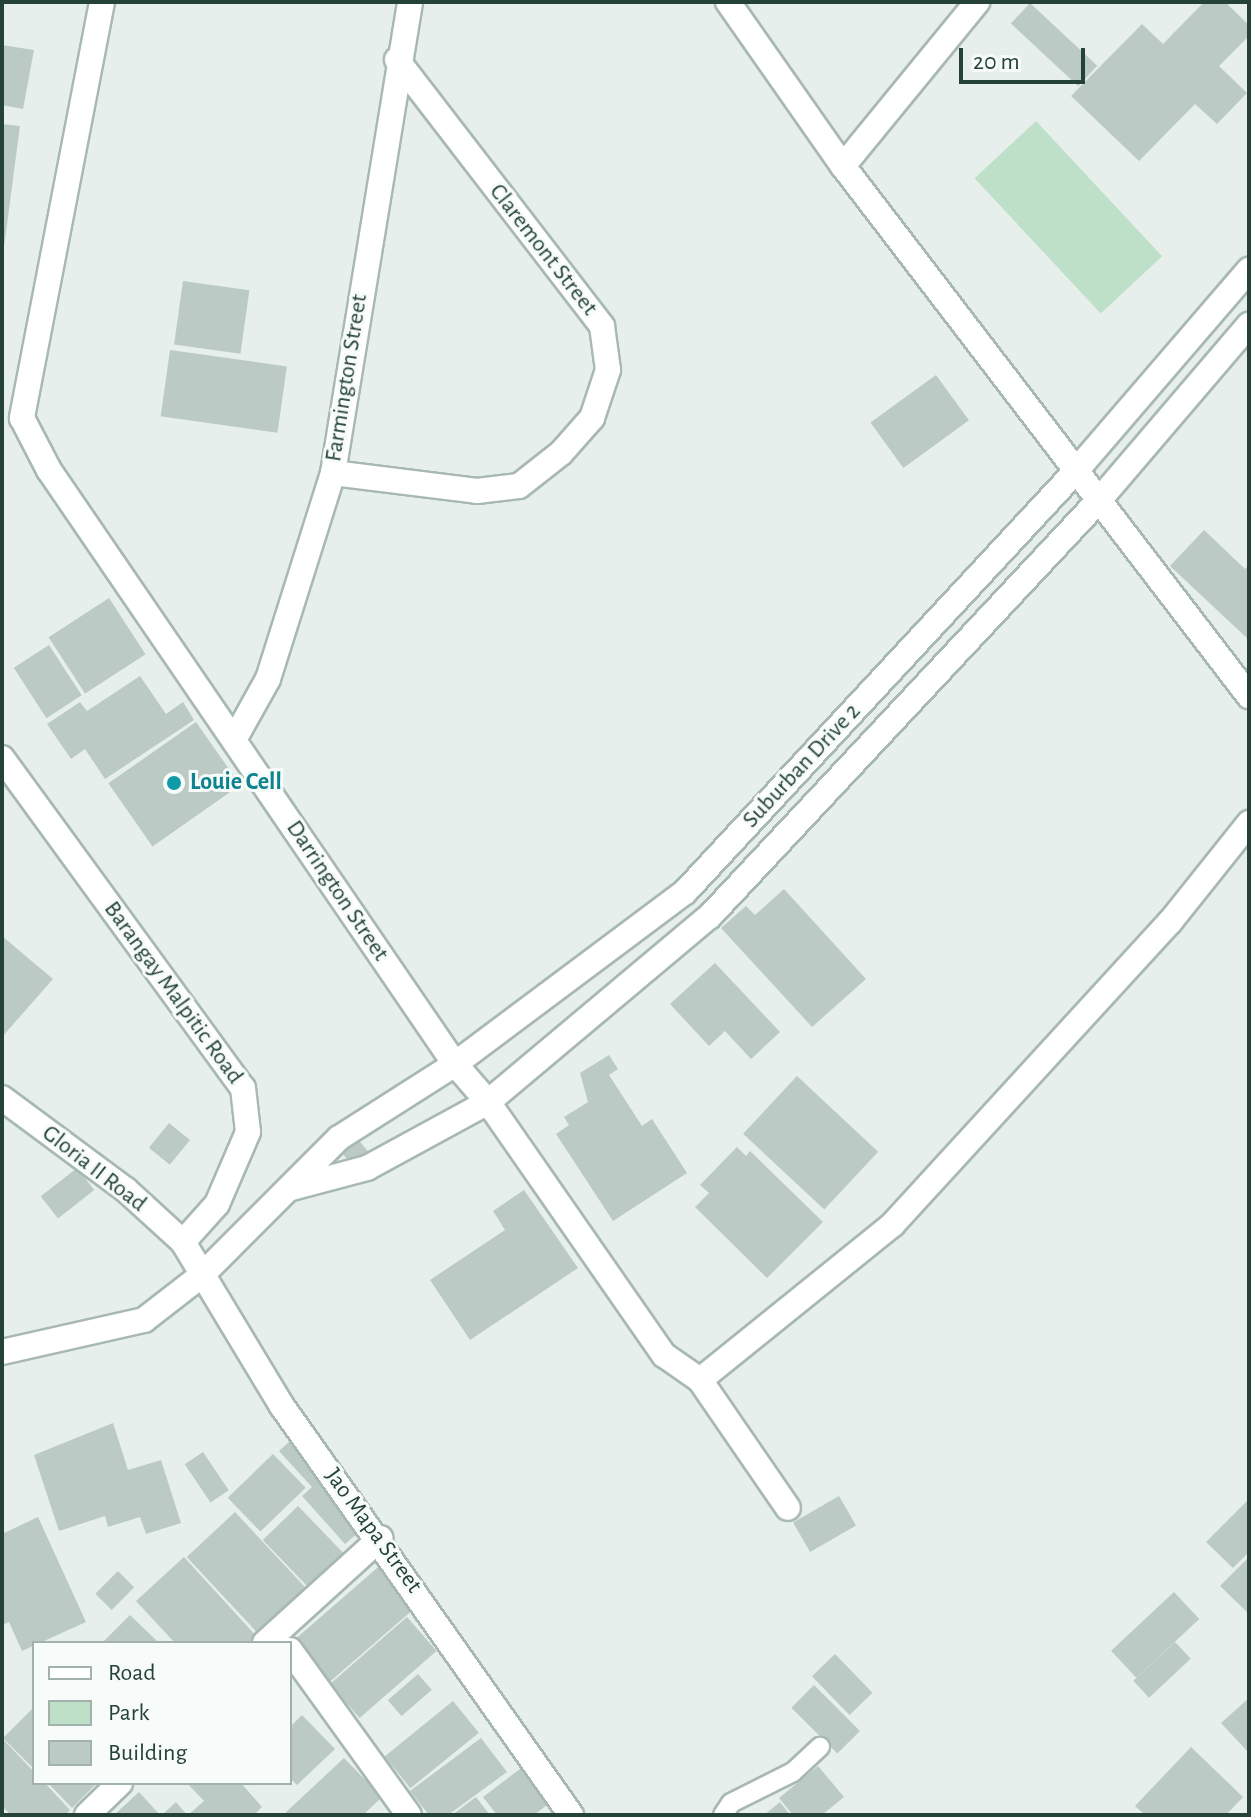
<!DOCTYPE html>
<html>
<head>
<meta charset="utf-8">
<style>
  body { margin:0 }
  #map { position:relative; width:1251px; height:1817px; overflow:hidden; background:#e6efeb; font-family:"Alegreya Sans",sans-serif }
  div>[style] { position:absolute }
  .green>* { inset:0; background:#bfe0c8; transform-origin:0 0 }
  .building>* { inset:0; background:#bbcac4; transform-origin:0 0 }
  .roads { filter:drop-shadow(2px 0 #a8b8b2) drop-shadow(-2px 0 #a8b8b2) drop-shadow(0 2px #a8b8b2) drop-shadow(0 -2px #a8b8b2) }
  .lane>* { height:18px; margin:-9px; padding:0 9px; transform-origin:9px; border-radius:9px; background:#fff }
  .street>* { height:24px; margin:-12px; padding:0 12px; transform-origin:12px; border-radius:12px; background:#fff }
  .secondary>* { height:24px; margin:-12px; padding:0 12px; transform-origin:12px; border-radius:12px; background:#fff }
  .dots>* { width:22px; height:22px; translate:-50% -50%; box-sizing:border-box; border:4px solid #f7fbf9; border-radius:50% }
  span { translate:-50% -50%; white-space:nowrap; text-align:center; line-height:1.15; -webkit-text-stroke:6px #f7fbf9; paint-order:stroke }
  .street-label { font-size:24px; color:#24423a }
  .culture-label { font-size:24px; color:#0d838f; font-weight:700 }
  .left { translate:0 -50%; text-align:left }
  .frame { position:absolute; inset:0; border:4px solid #24423a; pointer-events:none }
  .legend { position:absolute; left:32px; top:1641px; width:260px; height:144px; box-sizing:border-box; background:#f7fbf9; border:2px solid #a3b1ad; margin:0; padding:10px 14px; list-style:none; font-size:24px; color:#24423a }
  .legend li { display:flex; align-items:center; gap:16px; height:40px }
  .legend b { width:40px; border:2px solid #a3b1ad }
  .scale { position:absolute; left:959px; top:48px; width:126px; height:36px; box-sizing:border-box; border:4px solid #24423a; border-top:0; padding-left:10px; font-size:24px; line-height:28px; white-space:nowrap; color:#24423a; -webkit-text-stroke:6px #f7fbf9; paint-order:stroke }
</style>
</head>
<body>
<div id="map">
  <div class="green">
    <i style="left:1036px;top:121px;width:185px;height:84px;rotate:47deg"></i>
  </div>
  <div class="building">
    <i style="clip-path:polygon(1204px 2px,1225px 2px,1249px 25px,1249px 36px,1219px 66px,1247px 93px,1217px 124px,1195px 104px,1139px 161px,1071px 96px,1142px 24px,1163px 44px)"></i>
    <i style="left:1030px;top:3px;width:92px;height:28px;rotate:43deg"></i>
    <i style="clip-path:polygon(2px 45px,34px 50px,23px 109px,2px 105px)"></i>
    <i style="clip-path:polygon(2px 124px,20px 126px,4px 247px,2px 247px)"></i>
    <i style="left:183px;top:281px;width:67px;height:64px;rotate:8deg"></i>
    <i style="left:170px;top:350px;width:118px;height:67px;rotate:8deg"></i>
    <i style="left:936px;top:375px;width:56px;height:81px;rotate:54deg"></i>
    <i style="clip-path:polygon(1204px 530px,1245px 569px,1249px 565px,1249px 640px,1170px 566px)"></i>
    <i style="left:109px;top:598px;width:67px;height:72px;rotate:57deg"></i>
    <i style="left:49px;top:645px;width:60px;height:42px;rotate:57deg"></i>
    <i style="clip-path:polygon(140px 676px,166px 714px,183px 702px,194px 720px,105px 779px,85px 749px,71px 759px,47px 724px,80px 702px,87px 711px)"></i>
    <i style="left:196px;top:722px;width:77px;height:107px;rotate:55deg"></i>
    <i style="clip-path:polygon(784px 889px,866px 979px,812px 1027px,721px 928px,746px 906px,755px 915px)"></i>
    <i style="clip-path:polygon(2px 936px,53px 979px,2px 1037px)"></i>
    <i style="clip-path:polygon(715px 963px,780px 1032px,751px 1059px,725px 1031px,709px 1046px,670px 1004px)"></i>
    <i style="clip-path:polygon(609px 1055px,618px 1069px,609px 1075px,642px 1126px,652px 1119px,687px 1173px,613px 1221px,556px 1134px,569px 1125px,564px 1117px,588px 1102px,580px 1073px)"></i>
    <i style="left:797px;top:1076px;width:111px;height:79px;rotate:43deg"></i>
    <i style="left:169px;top:1123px;width:27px;height:32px;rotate:39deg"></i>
    <i style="left:357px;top:1138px;width:21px;height:21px;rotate:51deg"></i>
    <i style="clip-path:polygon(737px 1147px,746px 1156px,750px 1151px,823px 1222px,767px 1278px,695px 1207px,709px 1193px,700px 1185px)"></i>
    <i style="left:77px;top:1168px;width:28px;height:46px;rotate:52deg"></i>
    <i style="clip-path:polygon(524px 1190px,578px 1268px,470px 1340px,430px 1280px,505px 1230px,493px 1211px)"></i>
    <i style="clip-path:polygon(113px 1423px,128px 1470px,161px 1460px,181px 1523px,146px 1534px,140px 1517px,108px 1527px,105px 1516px,59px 1531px,34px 1455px)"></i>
    <i style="clip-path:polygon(291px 1440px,368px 1524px,345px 1544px,302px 1496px,312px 1487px,279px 1451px)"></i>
    <i style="left:203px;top:1452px;width:46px;height:22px;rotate:56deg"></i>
    <i style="left:273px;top:1454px;width:47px;height:63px;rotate:46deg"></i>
    <i style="left:839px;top:1496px;width:34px;height:53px;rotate:60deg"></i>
    <i style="clip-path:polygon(1249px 1499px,1249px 1552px,1233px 1568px,1206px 1542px)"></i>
    <i style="left:298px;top:1506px;width:68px;height:49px;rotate:46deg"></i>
    <i style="left:235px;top:1512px;width:109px;height:66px;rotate:47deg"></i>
    <i style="clip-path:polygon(38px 1517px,86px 1622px,22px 1651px,9px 1622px,2px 1625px,2px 1534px)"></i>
    <i style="clip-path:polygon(184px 1557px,259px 1639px,255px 1643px,175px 1643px,136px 1601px)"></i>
    <i style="clip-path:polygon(1249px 1557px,1249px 1610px,1247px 1612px,1220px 1586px)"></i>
    <i style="left:384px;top:1562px;width:55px;height:119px;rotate:49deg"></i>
    <i style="left:118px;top:1571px;width:23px;height:32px;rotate:45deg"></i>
    <i style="left:1174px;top:1592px;width:37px;height:86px;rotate:47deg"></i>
    <i style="clip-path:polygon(130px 1615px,159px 1643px,102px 1643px)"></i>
    <i style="left:407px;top:1617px;width:45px;height:102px;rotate:49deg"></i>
    <i style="left:1175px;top:1642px;width:23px;height:57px;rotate:47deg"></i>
    <i style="left:835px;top:1654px;width:54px;height:32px;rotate:46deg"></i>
    <i style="left:418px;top:1674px;width:21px;height:40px;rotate:49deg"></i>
    <i style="left:814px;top:1685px;width:65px;height:32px;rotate:45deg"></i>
    <i style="clip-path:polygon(1249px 1698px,1249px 1753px,1221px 1723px)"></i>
    <i style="left:453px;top:1701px;width:41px;height:88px;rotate:51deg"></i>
    <i style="clip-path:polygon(34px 1707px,34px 1769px,3px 1738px)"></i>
    <i style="clip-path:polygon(302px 1715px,335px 1749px,297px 1785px,290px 1778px,290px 1727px)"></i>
    <i style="clip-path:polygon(2px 1738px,34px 1772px,34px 1783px,45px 1783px,70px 1810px,65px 1815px,11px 1815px,2px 1806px)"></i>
    <i style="clip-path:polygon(481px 1738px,507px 1772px,448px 1815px,429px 1815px,410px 1791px)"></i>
    <i style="clip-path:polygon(1191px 1747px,1243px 1797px,1226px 1815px,1145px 1815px,1135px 1806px)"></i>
    <i style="clip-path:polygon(344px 1758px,382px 1797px,363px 1815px,283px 1815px)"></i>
    <i style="clip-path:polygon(524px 1766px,552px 1801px,534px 1815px,497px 1815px,483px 1797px)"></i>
    <i style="clip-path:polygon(818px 1766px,844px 1797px,822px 1815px,793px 1815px,779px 1798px)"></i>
    <i style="clip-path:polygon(48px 1783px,97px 1783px,72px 1808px)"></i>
    <i style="clip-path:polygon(187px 1783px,241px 1783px,262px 1807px,254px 1815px,188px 1815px,204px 1801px)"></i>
    <i style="clip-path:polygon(139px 1792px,160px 1815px,114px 1815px)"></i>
    <i style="clip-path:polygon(476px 1797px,490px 1815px,452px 1815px)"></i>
    <i style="clip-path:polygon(176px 1802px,187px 1815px,162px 1815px)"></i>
    <i style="clip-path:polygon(780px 1802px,790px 1815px,764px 1815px)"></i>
  </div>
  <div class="roads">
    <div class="lane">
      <i style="left:723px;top:1815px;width:14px;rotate:-56deg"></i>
      <i style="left:731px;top:1803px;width:69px;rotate:-26.6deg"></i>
      <i style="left:793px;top:1772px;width:37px;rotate:-43deg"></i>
    </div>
    <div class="street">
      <i style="left:102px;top:2px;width:424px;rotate:100.9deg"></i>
      <i style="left:22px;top:418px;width:59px;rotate:62.6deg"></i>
      <i style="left:49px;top:470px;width:719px;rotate:55.65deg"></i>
      <i style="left:455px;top:1064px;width:50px;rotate:49deg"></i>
      <i style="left:488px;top:1102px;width:308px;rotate:55.2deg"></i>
      <i style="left:664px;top:1355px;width:44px;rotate:34.8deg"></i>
      <i style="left:700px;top:1380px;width:248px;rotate:-38.9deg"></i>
      <i style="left:893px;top:1224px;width:410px;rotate:-47.5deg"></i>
      <i style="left:1170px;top:922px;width:127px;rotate:-51.4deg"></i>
      <i style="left:728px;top:2px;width:200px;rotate:55deg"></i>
      <i style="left:843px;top:166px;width:668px;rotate:52.55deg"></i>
      <i style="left:843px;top:166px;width:212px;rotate:-50.7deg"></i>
      <i style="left:333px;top:473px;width:145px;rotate:7.1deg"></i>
      <i style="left:477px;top:491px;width:42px;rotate:-6.8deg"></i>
      <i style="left:519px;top:486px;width:53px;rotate:-38.2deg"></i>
      <i style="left:561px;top:453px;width:47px;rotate:-48.5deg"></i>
      <i style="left:592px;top:418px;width:51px;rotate:-71.6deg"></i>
      <i style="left:608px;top:370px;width:44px;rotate:-97.8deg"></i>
      <i style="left:602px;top:326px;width:336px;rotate:-127.6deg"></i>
      <i style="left:234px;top:740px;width:70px;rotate:-60.9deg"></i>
      <i style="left:268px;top:679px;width:216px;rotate:-72.5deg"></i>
      <i style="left:333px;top:473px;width:477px;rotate:-80.7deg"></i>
      <i style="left:292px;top:1188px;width:78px;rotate:-14.9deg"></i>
      <i style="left:367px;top:1168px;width:138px;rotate:-28.6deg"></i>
      <i style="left:488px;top:1102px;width:290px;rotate:-40deg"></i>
      <i style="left:710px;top:916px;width:572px;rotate:-46.91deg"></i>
      <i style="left:1101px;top:498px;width:228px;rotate:-49.5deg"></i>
      <i style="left:2px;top:1352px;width:146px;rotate:-12.7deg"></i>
      <i style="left:144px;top:1320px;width:73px;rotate:-37.8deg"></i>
      <i style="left:202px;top:1275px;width:194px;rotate:-45deg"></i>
      <i style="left:339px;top:1138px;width:138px;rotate:-32.5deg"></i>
      <i style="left:455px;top:1064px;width:287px;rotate:-36.8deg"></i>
      <i style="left:685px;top:892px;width:573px;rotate:-47.12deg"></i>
      <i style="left:1075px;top:472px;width:267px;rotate:-49.3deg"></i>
      <i style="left:700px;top:1380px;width:155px;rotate:55.5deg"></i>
      <i style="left:265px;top:1643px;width:156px;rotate:-42.2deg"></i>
      <i style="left:290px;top:1650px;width:203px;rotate:54.2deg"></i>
      <i style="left:87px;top:1815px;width:46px;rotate:-44.1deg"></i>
    </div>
    <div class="secondary">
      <i style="left:2px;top:758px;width:409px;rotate:53.9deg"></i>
      <i style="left:243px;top:1088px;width:44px;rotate:83.5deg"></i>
      <i style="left:248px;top:1132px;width:78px;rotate:113.3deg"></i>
      <i style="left:217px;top:1204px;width:51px;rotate:131.8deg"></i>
      <i style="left:2px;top:1098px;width:154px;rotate:36.6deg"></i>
      <i style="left:126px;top:1190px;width:77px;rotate:42.4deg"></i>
      <i style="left:183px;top:1242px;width:192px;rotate:58.9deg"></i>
      <i style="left:282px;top:1406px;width:501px;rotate:54.75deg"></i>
    </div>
  </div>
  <div class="dots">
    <i style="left:174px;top:783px;background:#0f9aa8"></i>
  </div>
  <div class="street-label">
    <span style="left:543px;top:250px;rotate:52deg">Claremont Street</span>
    <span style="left:347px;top:378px;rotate:-81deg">Farmington Street</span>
    <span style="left:802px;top:766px;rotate:-47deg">Suburban Drive 2</span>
    <span style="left:337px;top:891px;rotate:56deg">Darrington Street</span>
    <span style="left:173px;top:993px;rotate:54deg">Barangay Malpitic Road</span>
    <span style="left:94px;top:1169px;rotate:38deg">Gloria II Road</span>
    <span style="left:373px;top:1531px;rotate:54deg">Jao Mapa Street</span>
  </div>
  <div class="culture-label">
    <span class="left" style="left:190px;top:783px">Louie Cell</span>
  </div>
  <div class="frame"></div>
  <ul class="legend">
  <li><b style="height:10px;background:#fff"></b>Road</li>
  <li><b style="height:22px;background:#bfe0c8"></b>Park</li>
  <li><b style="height:22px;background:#bbcac4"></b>Building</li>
  </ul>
  <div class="scale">20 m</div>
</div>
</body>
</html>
